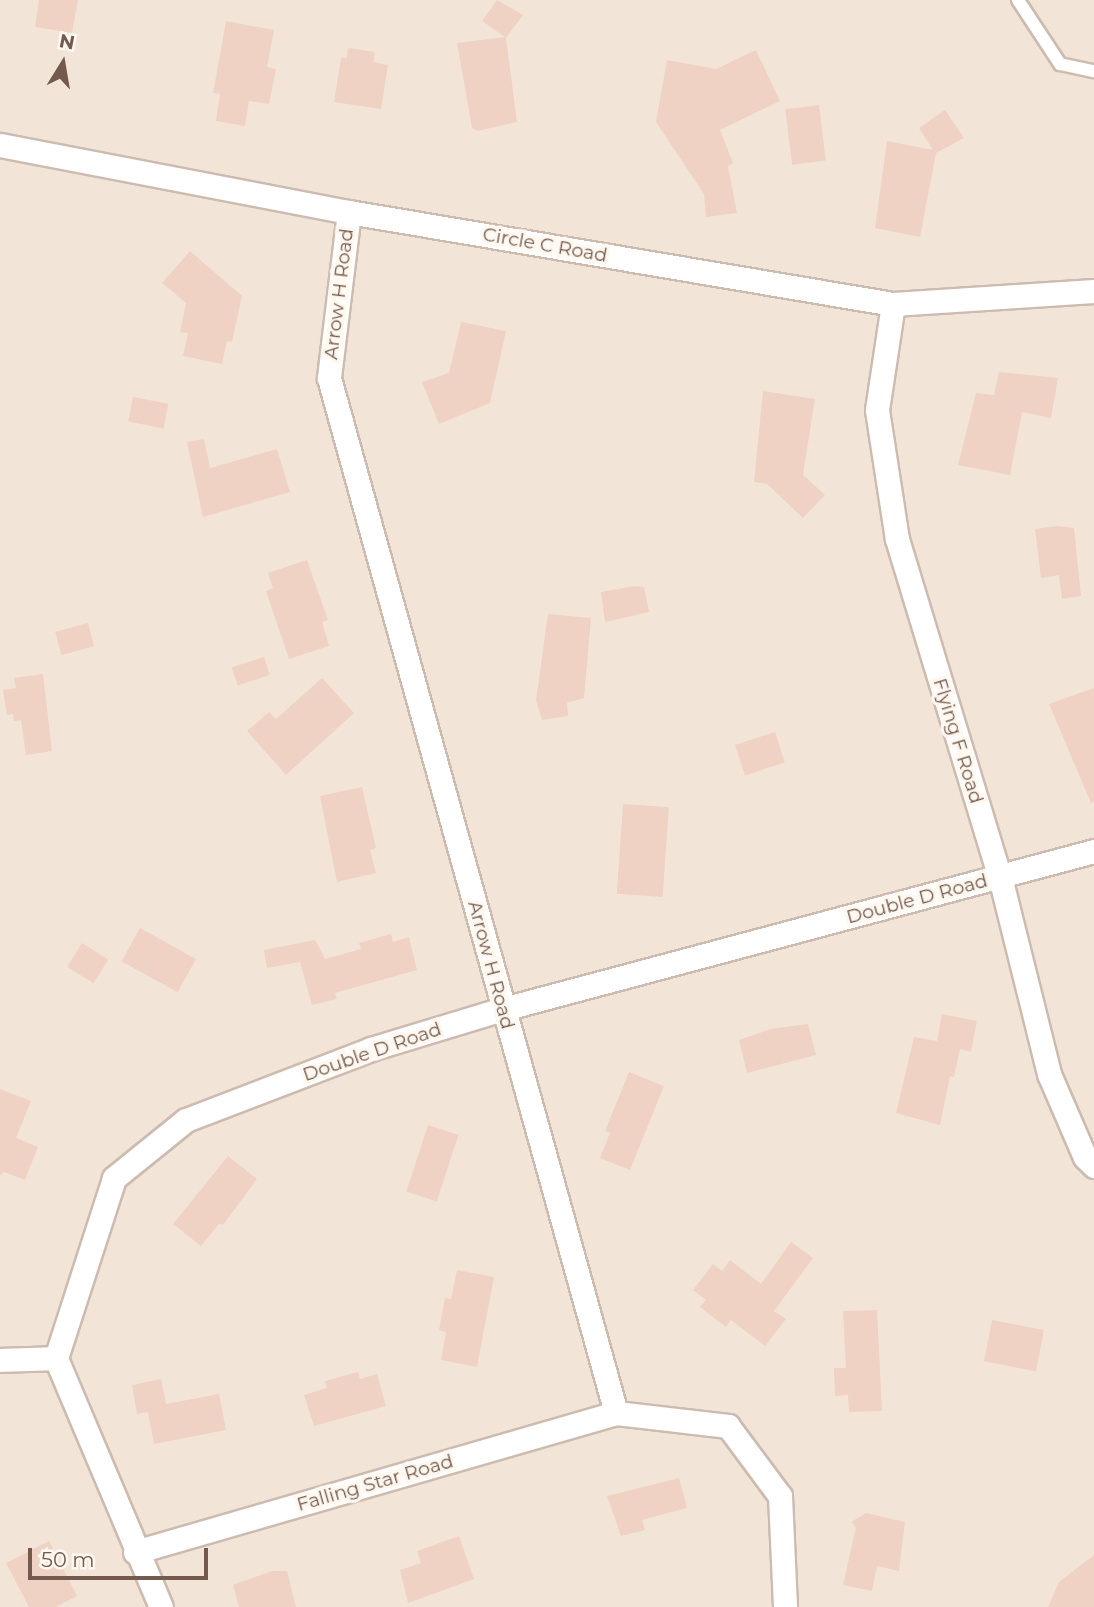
<!DOCTYPE html>
<html>
<head>
<meta charset="utf-8">
<style>
  body { margin:0 }
  #map { position:relative; width:1094px; height:1607px; overflow:hidden; background:#fbf3e9; font-family:Montserrat,sans-serif }
  div>[style] { position:absolute }
  .residential>* { inset:0; background:#f2e5d8; transform-origin:0 0 }
  .building>* { inset:0; background:#efd2c3; transform-origin:0 0 }
  .roads { filter:drop-shadow(2px 0 #cdbbb0) drop-shadow(-2px 0 #cdbbb0) drop-shadow(0 2px #cdbbb0) drop-shadow(0 -2px #cdbbb0) }
  .lane>* { height:12px; margin:-6px; padding:0 6px; transform-origin:6px; border-radius:6px; background:#fff }
  .street>* { height:23px; margin:-11.5px; padding:0 11.5px; transform-origin:11.5px; border-radius:11.5px; background:#fff }
  span { translate:-50% -50%; white-space:nowrap; text-align:center; line-height:1.15; -webkit-text-stroke:7px #fef8f0; paint-order:stroke }
  .street-label { font-size:19px; color:#745a4e }
  .north { position:absolute; left:28px; top:28px; width:70px; height:70px; -webkit-text-stroke:5px #fef8f0; paint-order:stroke; rotate:11deg; font-size:19px; font-weight:700; line-height:28px; text-align:center; color:#745a4e }
  .north::after { content:''; display:block; margin:auto; width:24px; height:32px; background:#745a4e; clip-path:polygon(50% 0,100% 100%,50% 72%,0 100%) }
  .scale { position:absolute; left:28px; top:1548px; width:180px; height:32px; box-sizing:border-box; border:4px solid #745a4e; border-top:0; padding-left:9px; font-size:21px; line-height:24px; white-space:nowrap; color:#745a4e; -webkit-text-stroke:5px #fef8f0; paint-order:stroke }
</style>
</head>
<body>
<div id="map">
  <div class="residential">
    <i style="left:0;top:0;width:1094px;height:1607px"></i>
  </div>
  <div class="building">
    <i style="clip-path:polygon(39px 0,78px 0,72px 33px,35px 27px)"></i>
    <i style="clip-path:polygon(497px 0,523px 15px,506px 38px,517px 122px,478px 131px,472px 128px,457px 43px,505px 37px,482px 21px)"></i>
    <i style="clip-path:polygon(226px 21px,274px 30px,267px 67px,276px 69px,269px 104px,249px 101px,245px 126px,216px 121px,220px 94px,213px 93px)"></i>
    <i style="clip-path:polygon(348px 48px,375px 52px,373px 62px,388px 65px,381px 109px,334px 102px,341px 58px,347px 58px)"></i>
    <i style="clip-path:polygon(756px 50px,780px 101px,720px 130px,733px 163px,728px 166px,737px 213px,706px 217px,704px 194px,656px 122px,667px 60px,716px 69px)"></i>
    <i style="left:819px;top:105px;width:56px;height:34px;rotate:83deg"></i>
    <i style="clip-path:polygon(945px 110px,964px 138px,936px 153px,920px 237px,875px 228px,887px 141px,933px 150px,919px 128px)"></i>
    <i style="clip-path:polygon(190px 251px,242px 296px,232px 342px,227px 341px,222px 364px,183px 356px,188px 333px,180px 332px,186px 303px,162px 283px)"></i>
    <i style="clip-path:polygon(461px 322px,506px 331px,490px 403px,439px 424px,422px 382px,449px 373px)"></i>
    <i style="clip-path:polygon(999px 372px,1058px 378px,1051px 418px,1022px 412px,1010px 475px,958px 465px,976px 393px,994px 395px)"></i>
    <i style="clip-path:polygon(763px 391px,815px 399px,803px 475px,825px 495px,803px 518px,767px 484px,754px 482px)"></i>
    <i style="left:133px;top:397px;width:36px;height:25px;rotate:11deg"></i>
    <i style="clip-path:polygon(204px 439px,210px 468px,277px 449px,290px 492px,203px 517px,187px 442px)"></i>
    <i style="clip-path:polygon(1058px 526px,1074px 528px,1081px 596px,1062px 599px,1059px 575px,1041px 578px,1035px 529px)"></i>
    <i style="clip-path:polygon(307px 560px,328px 620px,322px 622px,329px 646px,289px 659px,266px 591px,273px 588px,268px 573px)"></i>
    <i style="clip-path:polygon(635px 586px,644px 587px,649px 612px,605px 622px,601px 592px)"></i>
    <i style="clip-path:polygon(548px 614px,591px 618px,584px 698px,567px 703px,568px 716px,542px 720px,536px 700px)"></i>
    <i style="left:88px;top:623px;width:24px;height:34px;rotate:75deg"></i>
    <i style="left:264px;top:657px;width:19px;height:34px;rotate:72deg"></i>
    <i style="clip-path:polygon(43px 674px,52px 751px,26px 755px,21px 720px,14px 721px,13px 714px,7px 715px,3px 690px,16px 688px,14px 678px)"></i>
    <i style="clip-path:polygon(322px 678px,354px 713px,286px 775px,247px 731px,269px 712px,276px 719px)"></i>
    <i style="clip-path:polygon(1094px 688px,1094px 802px,1091px 803px,1049px 704px)"></i>
    <i style="left:775px;top:732px;width:32px;height:42px;rotate:72deg"></i>
    <i style="clip-path:polygon(362px 787px,376px 848px,370px 850px,376px 873px,337px 882px,320px 796px)"></i>
    <i style="left:623px;top:804px;width:46px;height:90px;rotate:4deg"></i>
    <i style="left:140px;top:928px;width:64px;height:38px;rotate:29deg"></i>
    <i style="clip-path:polygon(391px 934px,393px 942px,409px 937px,417px 970px,335px 993px,337px 999px,312px 1005px,300px 962px,267px 968px,264px 950px,315px 940px,325px 959px,361px 949px,359px 943px)"></i>
    <i style="left:82px;top:943px;width:31px;height:28px;rotate:32deg"></i>
    <i style="clip-path:polygon(942px 1014px,977px 1021px,971px 1052px,960px 1049px,954px 1077px,950px 1076px,940px 1125px,896px 1113px,914px 1037px,937px 1041px)"></i>
    <i style="clip-path:polygon(808px 1024px,816px 1055px,747px 1073px,739px 1040px,771px 1029px)"></i>
    <i style="clip-path:polygon(629px 1072px,664px 1086px,630px 1170px,600px 1158px,610px 1133px,605px 1131px)"></i>
    <i style="clip-path:polygon(0 1089px,31px 1101px,16px 1138px,38px 1147px,25px 1180px,4px 1172px,0 1176px)"></i>
    <i style="left:428px;top:1125px;width:32px;height:70px;rotate:18deg"></i>
    <i style="clip-path:polygon(228px 1156px,257px 1179px,223px 1225px,219px 1224px,201px 1246px,173px 1224px)"></i>
    <i style="clip-path:polygon(791px 1242px,813px 1258px,774px 1311px,786px 1319px,765px 1346px,731px 1320px,726px 1327px,700px 1307px,706px 1300px,693px 1290px,713px 1264px,722px 1271px,730px 1260px,761px 1284px)"></i>
    <i style="clip-path:polygon(457px 1270px,494px 1277px,477px 1367px,441px 1360px,446px 1332px,439px 1330px,445px 1298px,451px 1299px)"></i>
    <i style="clip-path:polygon(877px 1310px,882px 1411px,849px 1412px,848px 1395px,835px 1396px,834px 1368px,846px 1368px,843px 1311px)"></i>
    <i style="left:992px;top:1320px;width:53px;height:42px;rotate:11deg"></i>
    <i style="clip-path:polygon(358px 1372px,360px 1379px,377px 1374px,386px 1406px,314px 1426px,304px 1395px,327px 1388px,325px 1381px)"></i>
    <i style="clip-path:polygon(161px 1379px,166px 1404px,219px 1394px,226px 1430px,154px 1444px,148px 1412px,137px 1414px,132px 1385px)"></i>
    <i style="clip-path:polygon(679px 1478px,687px 1508px,642px 1520px,645px 1530px,621px 1536px,607px 1496px)"></i>
    <i style="clip-path:polygon(866px 1513px,905px 1522px,899px 1571px,877px 1566px,872px 1591px,843px 1585px,856px 1527px,851px 1522px)"></i>
    <i style="clip-path:polygon(459px 1536px,474px 1579px,408px 1603px,400px 1570px,421px 1563px,417px 1551px)"></i>
    <i style="clip-path:polygon(49px 1541px,77px 1596px,56px 1607px,29px 1607px,6px 1563px)"></i>
    <i style="clip-path:polygon(1094px 1555px,1094px 1607px,1048px 1607px,1059px 1582px)"></i>
    <i style="clip-path:polygon(272px 1571px,287px 1571px,296px 1607px,239px 1607px,233px 1585px)"></i>
  </div>
  <div class="roads">
    <div class="lane">
      <i style="left:1018px;top:0;width:77px;rotate:56.7deg"></i>
      <i style="left:1060px;top:64px;width:35px;rotate:12deg"></i>
    </div>
    <div class="street">
      <i style="left:0;top:145px;width:355px;rotate:10.9deg"></i>
      <i style="left:349px;top:212px;width:552px;rotate:9.6deg"></i>
      <i style="left:893px;top:304px;width:201px;rotate:-3.7deg"></i>
      <i style="left:349px;top:212px;width:167px;rotate:96.9deg"></i>
      <i style="left:329px;top:378px;width:1074px;rotate:74.5deg"></i>
      <i style="left:616px;top:1413px;width:113px;rotate:6.6deg"></i>
      <i style="left:728px;top:1426px;width:87px;rotate:53.4deg"></i>
      <i style="left:780px;top:1496px;width:111px;rotate:87.4deg"></i>
      <i style="left:893px;top:304px;width:107px;rotate:98.6deg"></i>
      <i style="left:877px;top:410px;width:131px;rotate:81.2deg"></i>
      <i style="left:897px;top:539px;width:353px;rotate:73.1deg"></i>
      <i style="left:1000px;top:877px;width:203px;rotate:76deg"></i>
      <i style="left:1049px;top:1074px;width:90px;rotate:66.6deg"></i>
      <i style="left:1085px;top:1157px;width:13px;rotate:45deg"></i>
      <i style="left:0;top:1360px;width:56px;rotate:-2deg"></i>
      <i style="left:135px;top:1552px;width:501px;rotate:-16.12deg"></i>
      <i style="left:161px;top:1607px;width:270px;rotate:-112.9deg"></i>
      <i style="left:56px;top:1358px;width:189px;rotate:-72.1deg"></i>
      <i style="left:114px;top:1178px;width:92px;rotate:-38.9deg"></i>
      <i style="left:186px;top:1120px;width:198px;rotate:-21deg"></i>
      <i style="left:371px;top:1049px;width:138px;rotate:-16.9deg"></i>
      <i style="left:503px;top:1009px;width:612px;rotate:-14.97deg"></i>
    </div>
  </div>
  <div class="street-label">
    <span style="left:545px;top:245px;rotate:10deg">Circle C Road</span>
    <span style="left:339px;top:294px;rotate:-83deg">Arrow H Road</span>
    <span style="left:958px;top:741px;rotate:73deg">Flying F Road</span>
    <span style="left:917px;top:899px;rotate:-15deg">Double D Road</span>
    <span style="left:491px;top:965px;rotate:75deg">Arrow H Road</span>
    <span style="left:372px;top:1052px;rotate:-19deg">Double D Road</span>
    <span style="left:375px;top:1483px;rotate:-16deg">Falling Star Road</span>
  </div>
  <div class="north">N</div>
  <div class="scale">50 m</div>
</div>
</body>
</html>
